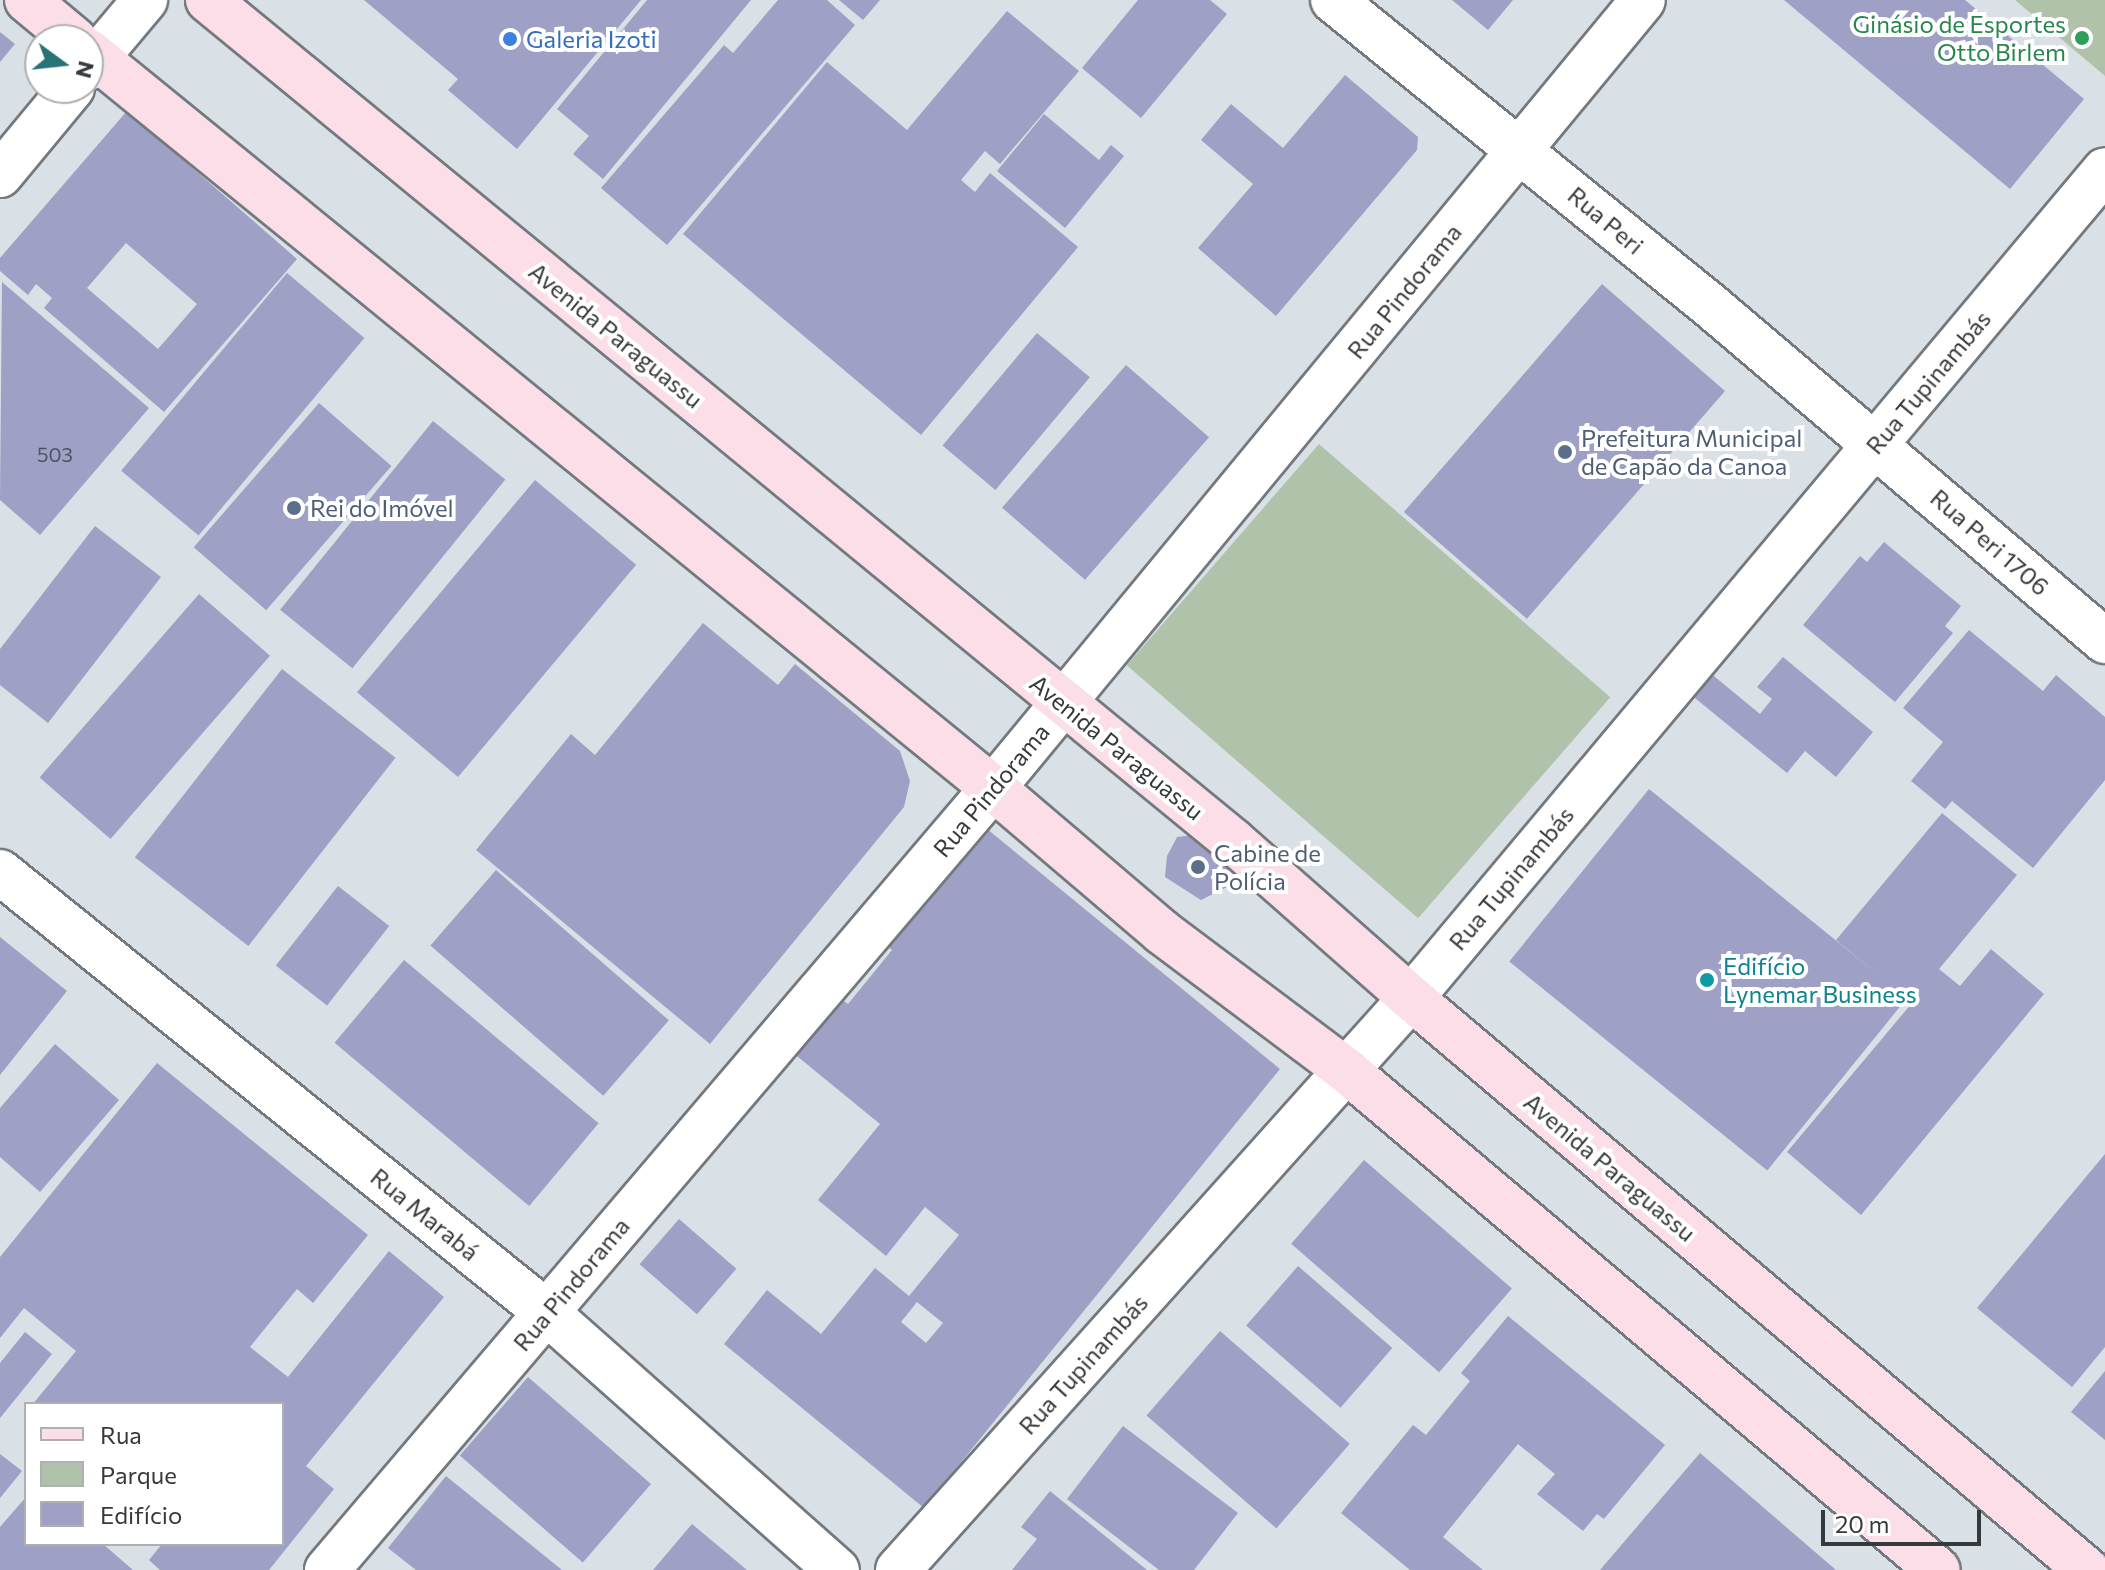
<!DOCTYPE html>
<html>
<head>
<meta charset="utf-8">
<style>
  body { margin:0 }
  #map { position:relative; width:2105px; height:1570px; overflow:hidden; background:#d9e0e6; font-family:Commissioner,sans-serif }
  div>[style] { position:absolute }
  .green>* { inset:0; background:#b0c3aa; transform-origin:0 0 }
  .building>* { inset:0; background:#9ea0c5; transform-origin:0 0 }
  .roads { filter:drop-shadow(2px 0 #73797e) drop-shadow(-2px 0 #73797e) drop-shadow(0 2px #73797e) drop-shadow(0 -2px #73797e) }
  .minor>* { height:44px; margin:-22px; padding:0 22px; transform-origin:22px; border-radius:22px; background:#fff }
  .tertiary>* { height:44px; margin:-22px; padding:0 22px; transform-origin:22px; border-radius:22px; background:#fff }
  .secondary>* { height:44px; margin:-22px; padding:0 22px; transform-origin:22px; border-radius:22px; background:#fbdee7 }
  .dots>* { width:22px; height:22px; translate:-50% -50%; box-sizing:border-box; border:4px solid #fff; border-radius:50% }
  span { translate:-50% -50%; white-space:nowrap; text-align:center; line-height:1.15; -webkit-text-stroke:8px #fff; paint-order:stroke }
  .number-label { font-size:20px; color:#50535e }
  .number-label span { -webkit-text-stroke-width:0 }
  .leisure-label { font-size:24px; color:#27864d }
  .right { translate:-100% -50%; text-align:right }
  .shop-label { font-size:24px; color:#366cbe }
  .left { translate:0 -50%; text-align:left }
  .street-label { font-size:24px; color:#36393b }
  .service-label { font-size:24px; color:#4e5e75 }
  .culture-label { font-size:24px; color:#0d838f }
  .legend { position:absolute; left:24px; top:1402px; width:260px; height:144px; box-sizing:border-box; background:#fff; border:2px solid #afb0b1; margin:0; padding:10px 14px; list-style:none; font-size:24px; color:#36393b }
  .legend li { display:flex; align-items:center; gap:16px; height:40px }
  .legend b { width:40px; border:2px solid #afb0b1 }
  .north { position:absolute; left:24px; top:24px; width:80px; height:80px; box-sizing:border-box; background:#fff; border:2px solid #afb0b1; border-radius:50%; rotate:105deg; font-size:22px; font-weight:700; line-height:32px; text-align:center; color:#36393b }
  .north::after { content:''; display:block; margin:auto; width:28px; height:36px; background:#287376; clip-path:polygon(50% 0,100% 100%,50% 72%,0 100%) }
  .scale { position:absolute; left:1821px; top:1510px; width:160px; height:36px; box-sizing:border-box; border:4px solid #36393b; border-top:0; padding-left:10px; font-size:24px; line-height:28px; white-space:nowrap; color:#36393b; -webkit-text-stroke:6px #fff; paint-order:stroke }
</style>
</head>
<body>
<div id="map">
  <div class="green">
    <i style="clip-path:polygon(2015px 0,2105px 0,2105px 76px)"></i>
    <i style="left:1319px;top:444px;width:386px;height:293px;rotate:41deg"></i>
  </div>
  <div class="building">
    <i style="clip-path:polygon(364px 0,641px 0,517px 149px,448px 90px,458px 79px)"></i>
    <i style="clip-path:polygon(647px 0,751px 0,603px 179px,573px 154px,589px 136px,557px 109px)"></i>
    <i style="clip-path:polygon(778px 0,827px 0,855px 25px,667px 245px,601px 188px,724px 45px,733px 53px)"></i>
    <i style="clip-path:polygon(839px 0,880px 0,863px 20px)"></i>
    <i style="clip-path:polygon(1138px 0,1210px 0,1227px 14px,1141px 118px,1082px 68px)"></i>
    <i style="clip-path:polygon(1452px 0,1513px 0,1488px 30px)"></i>
    <i style="clip-path:polygon(1784px 0,1965px 0,2084px 99px,2010px 189px)"></i>
    <i style="clip-path:polygon(1007px 11px,1079px 71px,1000px 164px,985px 151px,961px 180px,975px 192px,990px 173px,1078px 247px,921px 435px,683px 234px,827px 62px,907px 130px)"></i>
    <i style="clip-path:polygon(0 32px,15px 44px,0 62px)"></i>
    <i style="clip-path:polygon(1345px 75px,1418px 137px,1417px 150px,1276px 316px,1198px 248px,1253px 184px,1201px 140px,1231px 104px,1283px 148px)"></i>
    <i style="clip-path:polygon(evenodd,127px 111px,297px 259px,164px 412px,44px 308px,52px 298px,36px 284px,28px 295px,0 271px,0 258px,127px 111px,126px 243px,197px 304px,158px 349px,87px 288px,126px 243px)"></i>
    <i style="clip-path:polygon(1044px 114px,1099px 160px,1111px 145px,1124px 156px,1065px 228px,997px 171px)"></i>
    <i style="left:287px;top:273px;width:101px;height:258px;rotate:40deg"></i>
    <i style="clip-path:polygon(2px 282px,149px 408px,40px 535px,0 500px)"></i>
    <i style="left:1602px;top:284px;width:163px;height:302px;rotate:41deg"></i>
    <i style="left:1037px;top:333px;width:69px;height:147px;rotate:40deg"></i>
    <i style="left:1126px;top:365px;width:110px;height:189px;rotate:41deg"></i>
    <i style="left:319px;top:403px;width:96px;height:191px;rotate:41deg"></i>
    <i style="left:433px;top:421px;width:93px;height:243px;rotate:39deg"></i>
    <i style="left:535px;top:480px;width:132px;height:277px;rotate:40deg"></i>
    <i style="clip-path:polygon(95px 526px,161px 577px,48px 723px,0 685px,0 649px)"></i>
    <i style="clip-path:polygon(1884px 542px,1961px 606px,1945px 626px,1953px 633px,1895px 702px,1803px 625px,1860px 556px,1867px 562px)"></i>
    <i style="left:199px;top:594px;width:94px;height:243px;rotate:41deg"></i>
    <i style="clip-path:polygon(703px 623px,778px 685px,795px 664px,900px 751px,910px 781px,904px 807px,710px 1044px,476px 850px,571px 734px,595px 755px)"></i>
    <i style="clip-path:polygon(1969px 630px,2043px 691px,2056px 675px,2105px 717px,2105px 780px,2033px 868px,1952px 801px,1945px 809px,1911px 781px,1943px 742px,1903px 708px)"></i>
    <i style="clip-path:polygon(1783px 657px,1873px 732px,1836px 777px,1805px 751px,1787px 773px,1690px 694px,1709px 672px,1760px 714px,1772px 699px,1757px 687px)"></i>
    <i style="left:282px;top:669px;width:144px;height:239px;rotate:38deg"></i>
    <i style="left:1649px;top:789px;width:332px;height:222px;rotate:39deg"></i>
    <i style="clip-path:polygon(1942px 813px,2017px 875px,1939px 969px,1960px 986px,1991px 949px,2044px 994px,1861px 1215px,1787px 1152px,1912px 1003px,1836px 940px)"></i>
    <i style="clip-path:polygon(evenodd,981px 824px,1280px 1069px,924px 1508px,724px 1344px,767px 1290px,821px 1334px,875px 1268px,909px 1296px,959px 1235px,925px 1207px,886px 1256px,818px 1200px,880px 1124px,792px 1052px,837px 996px,848px 1004px,892px 950px,884px 944px,981px 824px,917px 1302px,943px 1323px,926px 1343px,901px 1322px,917px 1302px)"></i>
    <i style="clip-path:polygon(1210px 833px,1231px 850px,1227px 887px,1201px 900px,1165px 877px,1167px 856px,1177px 837px)"></i>
    <i style="left:496px;top:870px;width:229px;height:100px;rotate:41deg"></i>
    <i style="left:338px;top:886px;width:65px;height:101px;rotate:38deg"></i>
    <i style="clip-path:polygon(0 937px,67px 991px,0 1075px)"></i>
    <i style="left:404px;top:960px;width:254px;height:108px;rotate:40deg"></i>
    <i style="clip-path:polygon(55px 1044px,119px 1100px,40px 1192px,0 1157px,0 1108px)"></i>
    <i style="clip-path:polygon(157px 1063px,368px 1235px,313px 1303px,297px 1289px,250px 1347px,288px 1377px,389px 1251px,444px 1297px,306px 1466px,334px 1489px,269px 1570px,160px 1570px,149px 1560px,162px 1544px,282px 1544px,282px 1404px,33px 1404px,76px 1351px,24px 1308px,0 1338px,0 1257px)"></i>
    <i style="clip-path:polygon(2105px 1154px,2105px 1347px,2072px 1387px,1977px 1308px)"></i>
    <i style="left:1364px;top:1160px;width:196px;height:111px;rotate:41deg"></i>
    <i style="left:679px;top:1219px;width:76px;height:60px;rotate:41deg"></i>
    <i style="left:1298px;top:1266px;width:125px;height:79px;rotate:41deg"></i>
    <i style="clip-path:polygon(1508px 1316px,1665px 1445px,1604px 1519px,1597px 1514px,1583px 1531px,1537px 1494px,1555px 1474px,1518px 1444px,1443px 1537px,1483px 1570px,1410px 1570px,1341px 1513px,1413px 1425px,1426px 1435px,1470px 1381px,1461px 1373px)"></i>
    <i style="left:1220px;top:1331px;width:172px;height:112px;rotate:41deg"></i>
    <i style="clip-path:polygon(25px 1332px,52px 1354px,0 1418px,0 1363px)"></i>
    <i style="clip-path:polygon(2105px 1371px,2105px 1440px,2071px 1412px)"></i>
    <i style="left:528px;top:1377px;width:163px;height:104px;rotate:41deg"></i>
    <i style="clip-path:polygon(1123px 1426px,1238px 1513px,1194px 1570px,1159px 1570px,1067px 1499px)"></i>
    <i style="clip-path:polygon(1700px 1453px,1836px 1570px,1600px 1570px)"></i>
    <i style="clip-path:polygon(0 1454px,22px 1471px,0 1498px)"></i>
    <i style="clip-path:polygon(446px 1476px,562px 1570px,416px 1570px,388px 1548px)"></i>
    <i style="clip-path:polygon(1050px 1491px,1121px 1549px,1147px 1570px,1012px 1570px,1037px 1539px,1021px 1527px)"></i>
    <i style="clip-path:polygon(26px 1497px,26px 1544px,103px 1544px,133px 1570px,0 1570px,0 1527px)"></i>
    <i style="clip-path:polygon(692px 1524px,747px 1570px,653px 1570px)"></i>
  </div>
  <div class="roads">
    <div class="minor">
      <i style="left:1333px;top:0;width:488px;rotate:39deg"></i>
      <i style="left:1712px;top:307px;width:516px;rotate:40.36deg"></i>
      <i style="left:88px;top:68px;width:89px;rotate:-50deg"></i>
      <i style="left:0;top:175px;width:113px;rotate:-50.4deg"></i>
    </div>
    <div class="tertiary">
      <i style="left:0;top:872px;width:701px;rotate:38.86deg"></i>
      <i style="left:546px;top:1312px;width:389px;rotate:41.6deg"></i>
      <i style="left:327px;top:1570px;width:1027px;rotate:-49.58deg"></i>
      <i style="left:993px;top:788px;width:1021px;rotate:-50.48deg"></i>
      <i style="left:898px;top:1570px;width:768px;rotate:-48.11deg"></i>
      <i style="left:1411px;top:998px;width:1080px;rotate:-50.03deg"></i>
    </div>
    <div class="secondary">
      <i style="left:27px;top:0;width:62px;rotate:39.8deg"></i>
      <i style="left:208px;top:0;width:1326px;rotate:39.37deg"></i>
      <i style="left:1233px;top:841px;width:237px;rotate:41.4deg"></i>
      <i style="left:1411px;top:998px;width:886px;rotate:40.24deg"></i>
      <i style="left:88px;top:51px;width:1167px;rotate:39.16deg"></i>
      <i style="left:993px;top:788px;width:222px;rotate:40.4deg"></i>
      <i style="left:1162px;top:932px;width:231px;rotate:36.9deg"></i>
      <i style="left:1347px;top:1071px;width:773px;rotate:40.18deg"></i>
    </div>
  </div>
  <div class="dots">
    <i style="left:2082px;top:38px;background:#2e9e5b"></i>
    <i style="left:510px;top:39px;background:#3f7fe0"></i>
    <i style="left:1565px;top:452px;background:#5c6f8a"></i>
    <i style="left:294px;top:508px;background:#5c6f8a"></i>
    <i style="left:1198px;top:867px;background:#5c6f8a"></i>
    <i style="left:1707px;top:980px;background:#0f9aa8"></i>
  </div>
  <div class="number-label">
    <span style="left:55px;top:454px">503</span>
  </div>
  <div class="leisure-label">
    <span class="right" style="left:2066px;top:38px">Ginásio de Esportes<br>Otto Birlem</span>
  </div>
  <div class="shop-label">
    <span class="left" style="left:526px;top:39px">Galeria Izoti</span>
  </div>
  <div class="street-label">
    <span style="left:1606px;top:220px;rotate:40deg">Rua Peri</span>
    <span style="left:1404px;top:291px;rotate:-51deg">Rua Pindorama</span>
    <span style="left:616px;top:335px;rotate:39deg">Avenida Paraguassu</span>
    <span style="left:1928px;top:382px;rotate:-50deg">Rua Tupinambás</span>
    <span style="left:1990px;top:542px;rotate:41deg">Rua Peri 1706</span>
    <span style="left:1117px;top:747px;rotate:39deg">Avenida Paraguassu</span>
    <span style="left:991px;top:790px;rotate:-50deg">Rua Pindorama</span>
    <span style="left:1511px;top:878px;rotate:-50deg">Rua Tupinambás</span>
    <span style="left:1610px;top:1167px;rotate:40deg">Avenida Paraguassu</span>
    <span style="left:425px;top:1214px;rotate:39deg">Rua Marabá</span>
    <span style="left:571px;top:1284px;rotate:-50deg">Rua Pindorama</span>
    <span style="left:1083px;top:1364px;rotate:-48deg">Rua Tupinambás</span>
  </div>
  <div class="service-label">
    <span class="left" style="left:1581px;top:452px">Prefeitura Municipal<br>de Capão da Canoa</span>
    <span class="left" style="left:310px;top:508px">Rei do Imóvel</span>
    <span class="left" style="left:1214px;top:867px">Cabine de<br>Polícia</span>
  </div>
  <div class="culture-label">
    <span class="left" style="left:1723px;top:980px">Edifício<br>Lynemar Business</span>
  </div>
  <ul class="legend">
  <li><b style="height:10px;background:#fbdee7"></b>Rua</li>
  <li><b style="height:22px;background:#b0c3aa"></b>Parque</li>
  <li><b style="height:22px;background:#9ea0c5"></b>Edifício</li>
  </ul>
  <div class="north">N</div>
  <div class="scale">20 m</div>
</div>
</body>
</html>
